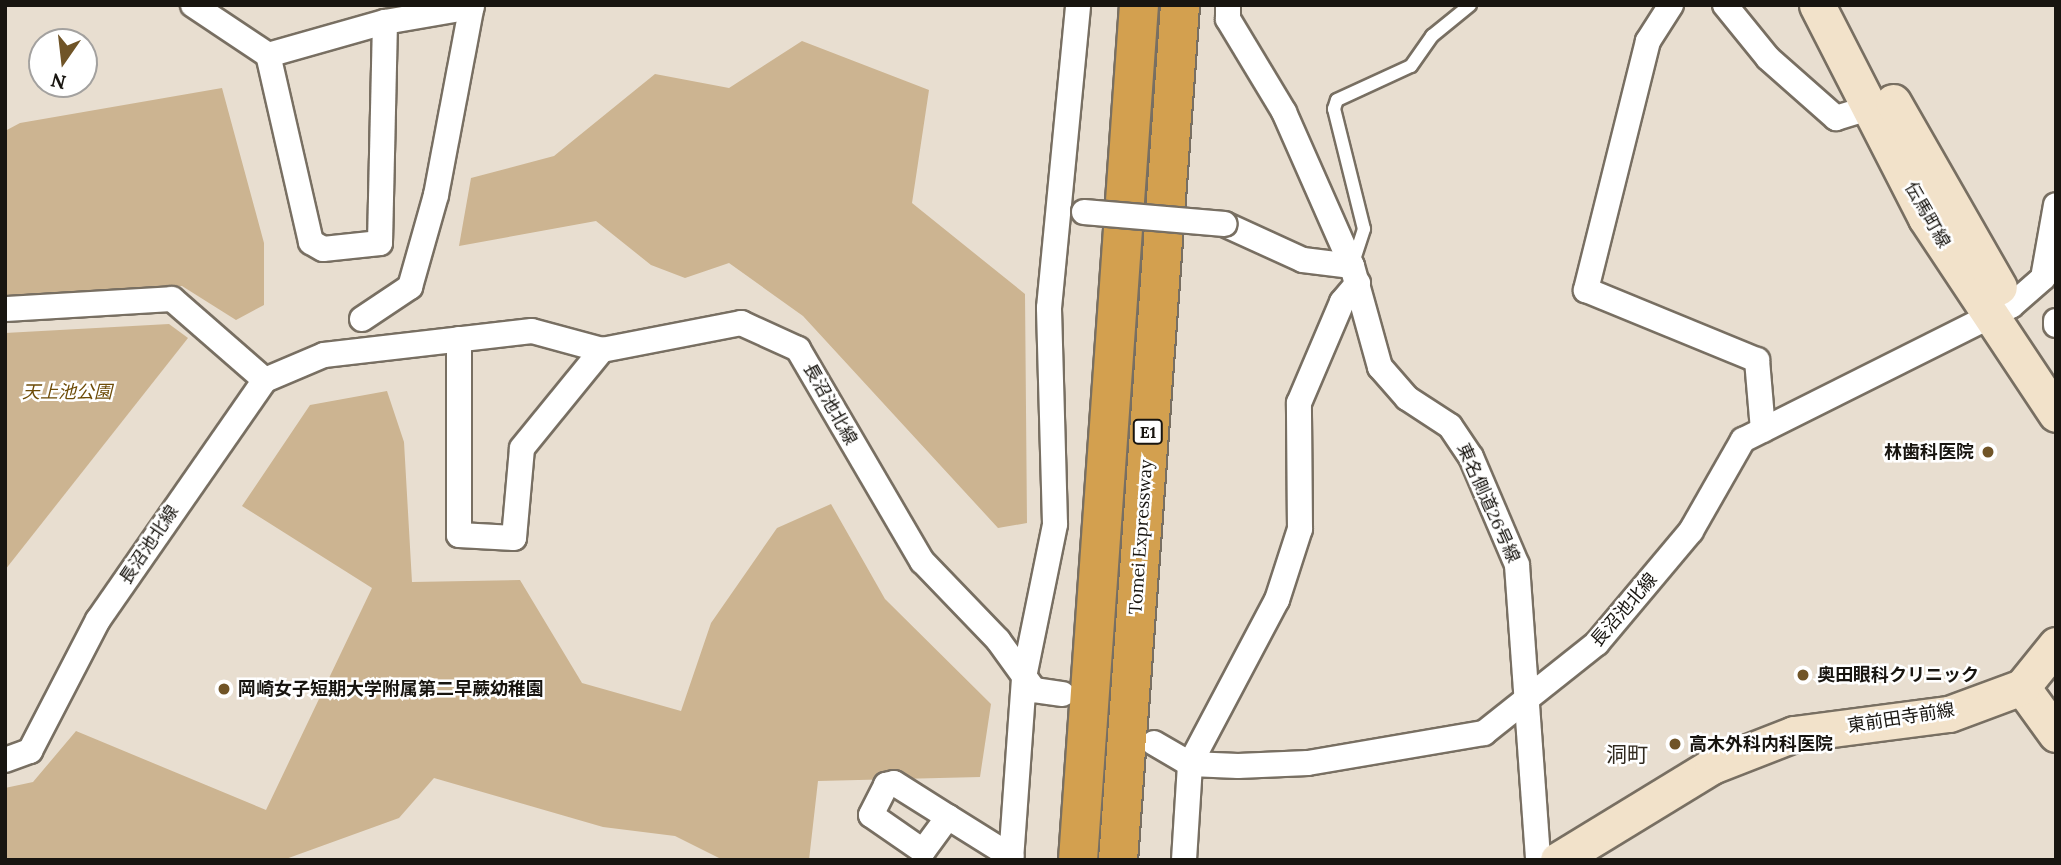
<!DOCTYPE html>
<html>
<head>
<meta charset="utf-8">
<style>
  body { margin:0 }
  #map { position:relative; width:2061px; height:865px; overflow:hidden; background:#e8ded0; font-family:Lora,"Noto Sans JP",serif }
  div>[style] { position:absolute }
  .green>* { inset:0; background:#ccb491 }
  .roads { filter:drop-shadow(2px 0 #786f62) drop-shadow(-2px 0 #786f62) drop-shadow(0 2px #786f62) drop-shadow(0 -2px #786f62) }
  .lane>* { height:12px; margin:-6px; padding:0 6px; transform-origin:6px; border-radius:6px; background:#fff }
  .street>* { height:24px; margin:-12px; padding:0 12px; transform-origin:12px; border-radius:12px; background:#fff }
  .secondary>* { height:35px; margin:-17.5px; padding:0 17.5px; transform-origin:17.5px; border-radius:17.5px; background:#f2e2ca }
  .highway>* { height:38px; margin:-19px; padding:0 19px; transform-origin:19px; border-radius:19px; background:#d3a04f }
  .bridges { filter:drop-shadow(2px 0 #786f62) drop-shadow(-2px 0 #786f62) drop-shadow(0 2px #786f62) drop-shadow(0 -2px #786f62) }
  .street-bridge>* { height:24px; margin:-12px; padding:0 12px; transform-origin:12px; border-radius:12px; background:#fff }
  .dots>* { width:19px; height:19px; translate:-50% -50%; box-sizing:border-box; border:4px solid #fff; border-radius:50% }
  span { translate:-50% -50%; white-space:nowrap; text-align:center; line-height:1.15; -webkit-text-stroke:5px #fff; paint-order:stroke }
  .shield-label span { padding:2px 5px; background:#fff; border:2px solid; border-radius:5px; -webkit-text-stroke-width:0 }
  .shield-label { font-size:16px; color:#181510; font-weight:700 }
  .street-label { font-size:18px; color:#181510 }
  .park-label { font-size:18px; color:#6e4c08; font-style:italic }
  .poi-label { font-size:18px; color:#181510; font-weight:700 }
  .right { translate:-100% -50%; text-align:right }
  .left { translate:0 -50%; text-align:left }
  .quarter-label { font-size:21px; color:#30291e }
  .frame { position:absolute; inset:0; border:7px solid #181510; pointer-events:none }
  .north { position:absolute; left:28px; top:28px; width:70px; height:70px; box-sizing:border-box; background:#fff; border:2px solid #a3a19f; border-radius:50%; rotate:194deg; font-size:19px; font-weight:700; line-height:28px; text-align:center; color:#181510 }
  .north::after { content:''; display:block; margin:auto; width:24px; height:32px; background:#705427; clip-path:polygon(50% 0,100% 100%,50% 72%,0 100%) }
</style>
</head>
<body>
<div id="map">
  <div class="green">
    <i style="clip-path:polygon(802px 41px,929px 90px,912px 203px,1025px 294px,1027px 523px,998px 528px,803px 316px,729px 263px,685px 278px,651px 265px,596px 221px,459px 246px,471px 178px,554px 156px,655px 74px,729px 88px)"></i>
    <i style="clip-path:polygon(222px 88px,264px 243px,264px 305px,236px 320px,182px 286px,5px 296px,5px 131px,20px 123px)"></i>
    <i style="clip-path:polygon(169px 324px,188px 338px,5px 570px,5px 333px)"></i>
    <i style="clip-path:polygon(387px 391px,404px 442px,412px 582px,520px 580px,582px 683px,681px 711px,711px 623px,777px 528px,831px 504px,885px 599px,991px 704px,980px 777px,818px 781px,809px 860px,723px 860px,675px 836px,603px 827px,434px 778px,399px 818px,283px 860px,5px 860px,5px 788px,33px 782px,76px 731px,266px 810px,372px 588px,242px 506px,310px 405px)"></i>
  </div>
  <div class="roads">
    <div class="lane">
      <i style="left:1352px;top:266px;width:39px;rotate:-72deg"></i>
      <i style="left:1364px;top:229px;width:124px;rotate:-104deg"></i>
      <i style="left:1334px;top:109px;width:9px;rotate:-72deg"></i>
      <i style="left:1337px;top:100px;width:81px;rotate:-24.7deg"></i>
      <i style="left:1411px;top:66px;width:37px;rotate:-55deg"></i>
      <i style="left:1432px;top:36px;width:49px;rotate:-39.2deg"></i>
    </div>
    <div class="street">
      <i style="left:193px;top:5px;width:90px;rotate:33.7deg"></i>
      <i style="left:1228px;top:5px;width:14px;rotate:90deg"></i>
      <i style="left:1228px;top:19px;width:109px;rotate:58.9deg"></i>
      <i style="left:1284px;top:112px;width:168px;rotate:66.2deg"></i>
      <i style="left:1352px;top:266px;width:105px;rotate:74.5deg"></i>
      <i style="left:1380px;top:367px;width:41px;rotate:48.9deg"></i>
      <i style="left:1407px;top:398px;width:51px;rotate:33.1deg"></i>
      <i style="left:1450px;top:426px;width:37px;rotate:56deg"></i>
      <i style="left:1471px;top:457px;width:117px;rotate:66.9deg"></i>
      <i style="left:1517px;top:565px;width:296px;rotate:85.9deg"></i>
      <i style="left:1671px;top:5px;width:43px;rotate:122.6deg"></i>
      <i style="left:1648px;top:41px;width:257px;rotate:104deg"></i>
      <i style="left:1586px;top:290px;width:185px;rotate:22.3deg"></i>
      <i style="left:1757px;top:360px;width:70px;rotate:85.1deg"></i>
      <i style="left:1725px;top:5px;width:68px;rotate:50.9deg"></i>
      <i style="left:1768px;top:58px;width:91px;rotate:41.4deg"></i>
      <i style="left:1836px;top:118px;width:51px;rotate:-17deg"></i>
      <i style="left:385px;top:22px;width:221px;rotate:91.3deg"></i>
      <i style="left:380px;top:243px;width:57px;rotate:174deg"></i>
      <i style="left:323px;top:249px;width:14px;rotate:-150deg"></i>
      <i style="left:311px;top:242px;width:192px;rotate:-102.9deg"></i>
      <i style="left:268px;top:55px;width:122px;rotate:-15.8deg"></i>
      <i style="left:385px;top:22px;width:88px;rotate:-9.8deg"></i>
      <i style="left:1224px;top:224px;width:87px;rotate:24.5deg"></i>
      <i style="left:1303px;top:260px;width:49px;rotate:7deg"></i>
      <i style="left:5px;top:309px;width:167px;rotate:-3.4deg"></i>
      <i style="left:172px;top:299px;width:123px;rotate:41.1deg"></i>
      <i style="left:362px;top:319px;width:58px;rotate:-33.7deg"></i>
      <i style="left:410px;top:287px;width:96px;rotate:-74.2deg"></i>
      <i style="left:436px;top:195px;width:193px;rotate:-79.3deg"></i>
      <i style="left:2056px;top:321px;width:4px;rotate:90deg"></i>
      <i style="left:459px;top:339px;width:196px;rotate:90deg"></i>
      <i style="left:459px;top:535px;width:55px;rotate:3.1deg"></i>
      <i style="left:514px;top:538px;width:90px;rotate:-84.9deg"></i>
      <i style="left:522px;top:448px;width:127px;rotate:-50.8deg"></i>
      <i style="left:1154px;top:743px;width:42px;rotate:30.3deg"></i>
      <i style="left:1190px;top:764px;width:48px;rotate:2.4deg"></i>
      <i style="left:1238px;top:766px;width:70px;rotate:-2.5deg"></i>
      <i style="left:1308px;top:763px;width:179px;rotate:-9.7deg"></i>
      <i style="left:1484px;top:733px;width:144px;rotate:-38.5deg"></i>
      <i style="left:1597px;top:643px;width:146px;rotate:-50deg"></i>
      <i style="left:1691px;top:531px;width:105px;rotate:-60.3deg"></i>
      <i style="left:1743px;top:440px;width:300px;rotate:-26.6deg"></i>
      <i style="left:2011px;top:306px;width:43px;rotate:-41.2deg"></i>
      <i style="left:2043px;top:278px;width:74px;rotate:-79.9deg"></i>
      <i style="left:5px;top:760px;width:27px;rotate:-20deg"></i>
      <i style="left:30px;top:751px;width:148px;rotate:-62.6deg"></i>
      <i style="left:98px;top:620px;width:292px;rotate:-55.2deg"></i>
      <i style="left:265px;top:380px;width:64px;rotate:-23deg"></i>
      <i style="left:324px;top:355px;width:209px;rotate:-6.6deg"></i>
      <i style="left:532px;top:331px;width:73px;rotate:15.2deg"></i>
      <i style="left:602px;top:350px;width:142px;rotate:-11deg"></i>
      <i style="left:741px;top:323px;width:63px;rotate:24.5deg"></i>
      <i style="left:798px;top:349px;width:246px;rotate:59.7deg"></i>
      <i style="left:922px;top:561px;width:110px;rotate:46.1deg"></i>
      <i style="left:998px;top:640px;width:62px;rotate:54.2deg"></i>
      <i style="left:1034px;top:690px;width:29px;rotate:8deg"></i>
      <i style="left:948px;top:817px;width:42px;rotate:126.3deg"></i>
      <i style="left:923px;top:851px;width:63px;rotate:-145.3deg"></i>
      <i style="left:871px;top:815px;width:34px;rotate:-63deg"></i>
      <i style="left:886px;top:785px;width:8px;rotate:-14deg"></i>
      <i style="left:894px;top:783px;width:64px;rotate:32.2deg"></i>
      <i style="left:948px;top:817px;width:75px;rotate:32deg"></i>
      <i style="left:1011px;top:860px;width:183px;rotate:-85.9deg"></i>
      <i style="left:1024px;top:677px;width:156px;rotate:-78.5deg"></i>
      <i style="left:1055px;top:524px;width:216px;rotate:-91.6deg"></i>
      <i style="left:1049px;top:308px;width:304px;rotate:-84.5deg"></i>
      <i style="left:1184px;top:860px;width:96px;rotate:-86.4deg"></i>
      <i style="left:1190px;top:764px;width:186px;rotate:-62.1deg"></i>
      <i style="left:1277px;top:600px;width:75px;rotate:-72.1deg"></i>
      <i style="left:1300px;top:529px;width:126px;rotate:-90.5deg"></i>
      <i style="left:1299px;top:403px;width:110px;rotate:-66.9deg"></i>
      <i style="left:1342px;top:302px;width:25px;rotate:-50deg"></i>
    </div>
    <div class="secondary">
      <i style="left:1817px;top:5px;width:239px;rotate:62.9deg"></i>
      <i style="left:1926px;top:218px;width:235px;rotate:56.4deg"></i>
      <i style="left:1893px;top:102px;width:213px;rotate:60.2deg"></i>
      <i style="left:2056px;top:645px;width:54px;rotate:129deg"></i>
      <i style="left:2022px;top:687px;width:58px;rotate:54.1deg"></i>
      <i style="left:1558px;top:860px;width:180px;rotate:-31.4deg"></i>
      <i style="left:1712px;top:766px;width:88px;rotate:-21.3deg"></i>
      <i style="left:1794px;top:734px;width:156px;rotate:-7.4deg"></i>
      <i style="left:1949px;top:714px;width:78px;rotate:-20.3deg"></i>
    </div>
    <div class="highway">
      <i style="left:1078px;top:860px;width:857px;rotate:-85.92deg"></i>
      <i style="left:1118px;top:860px;width:857px;rotate:-85.85deg"></i>
    </div>
  </div>
  <div class="bridges">
    <div class="street-bridge">
      <i style="left:1084px;top:212px;width:141px;rotate:4.9deg"></i>
    </div>
  </div>
  <div class="dots">
    <i style="left:1988px;top:452px;background:#705427"></i>
    <i style="left:1803px;top:675px;background:#705427"></i>
    <i style="left:224px;top:689px;background:#705427"></i>
    <i style="left:1675px;top:744px;background:#705427"></i>
  </div>
  <div class="shield-label">
    <span style="left:1148px;top:432px">E1</span>
  </div>
  <div class="street-label">
    <span style="left:1927px;top:215px;rotate:60deg">伝馬町線</span>
    <span style="left:830px;top:404px;rotate:61deg">長沼池北線</span>
    <span style="left:1488px;top:503px;rotate:66deg">東名側道26号線</span>
    <span style="left:1141px;top:537px;rotate:-86deg">Tomei Expressway</span>
    <span style="left:149px;top:545px;rotate:-56deg">長沼池北線</span>
    <span style="left:1624px;top:610px;rotate:-49deg">長沼池北線</span>
    <span style="left:1901px;top:718px;rotate:-9deg">東前田寺前線</span>
  </div>
  <div class="park-label">
    <span style="left:67px;top:392px">天上池公園</span>
  </div>
  <div class="poi-label">
    <span class="right" style="left:1974px;top:452px">林歯科医院</span>
    <span class="left" style="left:1817px;top:675px">奥田眼科クリニック</span>
    <span class="left" style="left:238px;top:689px">岡崎女子短期大学附属第二早蕨幼稚園</span>
    <span class="left" style="left:1689px;top:744px">高木外科内科医院</span>
  </div>
  <div class="quarter-label">
    <span style="left:1627px;top:755px">洞町</span>
  </div>
  <div class="frame"></div>
  <div class="north">N</div>
</div>
</body>
</html>
